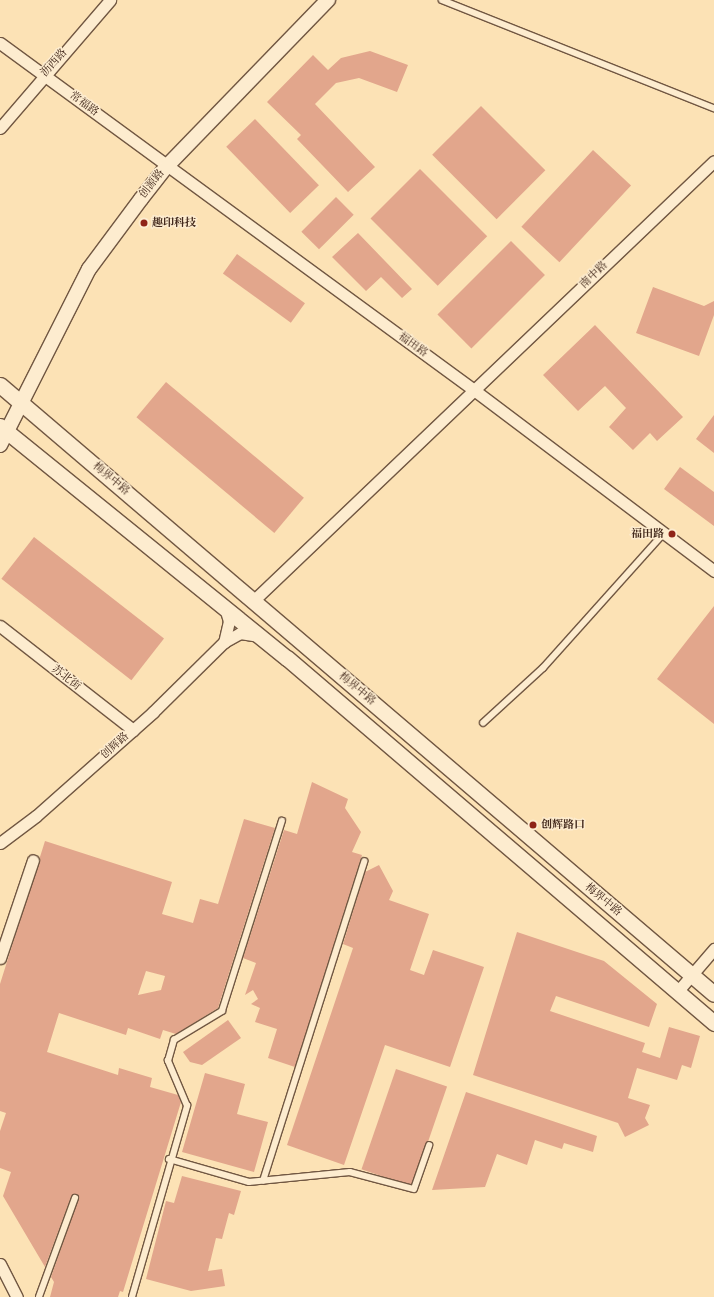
<!DOCTYPE html>
<html>
<head>
<meta charset="utf-8">
<style>
  body { margin:0 }
  #map { position:relative; width:714px; height:1297px; overflow:hidden; background:#fce2b5; font-family:Alegreya,"Noto Serif SC",serif }
  div>[style] { position:absolute }
  .building>* { inset:0; background:#e2a68c; transform-origin:0 0 }
  .roads { filter:drop-shadow(1px 0 #715742) drop-shadow(-1px 0 #715742) drop-shadow(0 1px #715742) drop-shadow(0 -1px #715742) }
  .service>* { height:5.5px; margin:-2.75px; padding:0 2.75px; transform-origin:2.75px; border-radius:2.75px; background:#fdeccf }
  .minor>* { height:11px; margin:-5.5px; padding:0 5.5px; transform-origin:5.5px; border-radius:5.5px; background:#fdeccf }
  .tertiary>* { height:14px; margin:-7px; padding:0 7px; transform-origin:7px; border-radius:7px; background:#fdeccf }
  .secondary>* { height:15px; margin:-7.5px; padding:0 7.5px; transform-origin:7.5px; border-radius:7.5px; background:#fdeccf }
  .dots>* { width:11px; height:11px; translate:-50% -50%; box-sizing:border-box; border:2px solid #fdeccf; border-radius:50% }
  span { translate:-50% -50%; white-space:nowrap; text-align:center; line-height:1.15; -webkit-text-stroke:3px #fdeccf; paint-order:stroke }
  .street-label { font-size:11px; color:#43291c }
  .poi-label { font-size:11px; color:#43291c; font-weight:700 }
  .left { translate:0 -50%; text-align:left }
  .right { translate:-100% -50%; text-align:right }
</style>
</head>
<body>
<div id="map">
  <div class="building">
    <i style="clip-path:polygon(370px 51px,408px 65px,397px 92px,359px 78px,336px 83px,315px 104px,375px 167px,348px 192px,297px 139px,301px 135px,267px 102px,313px 55px,328px 70px,341px 58px)"></i>
    <i style="left:481px;top:106px;width:91px;height:69px;rotate:45deg"></i>
    <i style="left:255px;top:119px;width:92px;height:40px;rotate:46deg"></i>
    <i style="left:593px;top:150px;width:52px;height:105px;rotate:43deg"></i>
    <i style="left:420px;top:169px;width:95px;height:70px;rotate:45deg"></i>
    <i style="left:336px;top:197px;width:25px;height:49px;rotate:45deg"></i>
    <i style="clip-path:polygon(358px 233px,412px 289px,402px 298px,381px 277px,366px 291px,332px 257px)"></i>
    <i style="left:511px;top:241px;width:48px;height:104px;rotate:45deg"></i>
    <i style="left:237px;top:254px;width:84px;height:24px;rotate:36deg"></i>
    <i style="clip-path:polygon(653px 287px,704px 306px,714px 301px,714px 315px,699px 356px,636px 333px)"></i>
    <i style="clip-path:polygon(595px 325px,683px 417px,657px 441px,650px 433px,633px 450px,609px 427px,626px 408px,605px 386px,578px 411px,543px 375px)"></i>
    <i style="left:166px;top:382px;width:180px;height:46px;rotate:40deg"></i>
    <i style="clip-path:polygon(714px 415px,714px 453px,696px 439px)"></i>
    <i style="clip-path:polygon(680px 467px,714px 492px,714px 526px,664px 489px)"></i>
    <i style="left:34px;top:537px;width:165px;height:53px;rotate:38deg"></i>
    <i style="clip-path:polygon(714px 606px,714px 724px,657px 679px)"></i>
    <i style="clip-path:polygon(312px 782px,348px 799px,345px 808px,361px 832px,352px 852px,362px 855px,295px 1067px,268px 1058px,277px 1029px,255px 1022px,260px 1008px,251px 1004px,258px 999px,253px 990px,245px 995px,256px 963px,243px 958px,284px 830px,297px 834px)"></i>
    <i style="clip-path:polygon(evenodd,244px 819px,275px 828px,218px 1008px,176px 1034px,163px 1030px,160px 1039px,128px 1028px,126px 1035px,59px 1013px,47px 1052px,118px 1075px,119px 1068px,152px 1078px,150px 1087px,178px 1095px,181px 1102px,123px 1292px,120px 1291px,118px 1297px,50px 1297px,54px 1282px,51px 1277px,79px 1197px,75px 1194px,71px 1197px,45px 1267px,3px 1196px,11px 1172px,0 1168px,0 1131px,6px 1113px,0 1111px,0 984px,45px 841px,172px 882px,162px 914px,193px 923px,200px 899px,218px 904px,244px 819px,146px 971px,165px 976px,161px 990px,138px 995px,146px 971px)"></i>
    <i style="clip-path:polygon(379px 865px,393px 891px,389px 900px,429px 914px,410px 970px,424px 975px,433px 950px,484px 967px,450px 1067px,385px 1045px,344px 1165px,287px 1145px,353px 948px,343px 944px,365px 872px)"></i>
    <i style="clip-path:polygon(517px 932px,604px 961px,657px 1004px,649px 1027px,556px 996px,550px 1011px,645px 1043px,642px 1052px,660px 1058px,669px 1027px,700px 1036px,691px 1068px,682px 1065px,677px 1080px,637px 1068px,628px 1098px,650px 1105px,645px 1118px,649px 1125px,625px 1137px,618px 1123px,473px 1075px)"></i>
    <i style="clip-path:polygon(228px 1020px,241px 1038px,202px 1065px,190px 1062px,183px 1052px)"></i>
    <i style="left:396px;top:1069px;width:54px;height:106px;rotate:19deg"></i>
    <i style="clip-path:polygon(205px 1073px,245px 1084px,237px 1114px,268px 1122px,254px 1172px,182px 1152px)"></i>
    <i style="clip-path:polygon(466px 1092px,597px 1136px,593px 1152px,564px 1143px,562px 1149px,535px 1140px,527px 1165px,497px 1154px,485px 1187px,432px 1190px)"></i>
    <i style="clip-path:polygon(182px 1176px,241px 1191px,234px 1215px,229px 1213px,222px 1239px,216px 1238px,208px 1271px,222px 1269px,225px 1286px,191px 1291px,146px 1279px,166px 1201px,174px 1203px)"></i>
  </div>
  <div class="roads">
    <div class="service">
      <i style="left:442px;top:0;width:293px;rotate:21.7deg"></i>
      <i style="left:483px;top:723px;width:81px;rotate:-42.5deg"></i>
      <i style="left:543px;top:668px;width:181px;rotate:-48.1deg"></i>
      <i style="left:169px;top:1159px;width:83px;rotate:16deg"></i>
      <i style="left:249px;top:1182px;width:101px;rotate:-5.7deg"></i>
      <i style="left:350px;top:1172px;width:66px;rotate:14.9deg"></i>
      <i style="left:414px;top:1189px;width:46px;rotate:-70.8deg"></i>
      <i style="left:263px;top:1181px;width:335px;rotate:-72.4deg"></i>
      <i style="left:39px;top:1297px;width:105px;rotate:-70deg"></i>
      <i style="left:132px;top:1297px;width:199px;rotate:-73.9deg"></i>
      <i style="left:187px;top:1106px;width:49px;rotate:-112.9deg"></i>
      <i style="left:168px;top:1061px;width:22px;rotate:-74deg"></i>
      <i style="left:174px;top:1040px;width:56px;rotate:-31.1deg"></i>
      <i style="left:222px;top:1011px;width:199px;rotate:-72.5deg"></i>
    </div>
    <div class="minor">
      <i style="left:0;top:43px;width:587px;rotate:36.21deg"></i>
      <i style="left:474px;top:390px;width:301px;rotate:37deg"></i>
      <i style="left:0;top:128px;width:169px;rotate:-49.3deg"></i>
      <i style="left:253px;top:601px;width:637px;rotate:-43.66deg"></i>
      <i style="left:225px;top:608px;width:14px;rotate:73deg"></i>
      <i style="left:229px;top:621px;width:22px;rotate:103deg"></i>
      <i style="left:224px;top:642px;width:18px;rotate:-29deg"></i>
      <i style="left:240px;top:633px;width:18px;rotate:9deg"></i>
      <i style="left:0;top:626px;width:169px;rotate:38deg"></i>
      <i style="left:0;top:843px;width:45px;rotate:-36.9deg"></i>
      <i style="left:36px;top:816px;width:157px;rotate:-41.6deg"></i>
      <i style="left:153px;top:712px;width:100px;rotate:-44.6deg"></i>
      <i style="left:0;top:958px;width:103px;rotate:-71.4deg"></i>
      <i style="left:677px;top:992px;width:57px;rotate:-49.3deg"></i>
      <i style="left:0;top:1264px;width:37px;rotate:63deg"></i>
    </div>
    <div class="tertiary">
      <i style="left:0;top:445px;width:197px;rotate:-63.2deg"></i>
      <i style="left:89px;top:269px;width:87px;rotate:-53.4deg"></i>
      <i style="left:141px;top:199px;width:41px;rotate:-52deg"></i>
      <i style="left:166px;top:167px;width:233px;rotate:-45.9deg"></i>
    </div>
    <div class="secondary">
      <i style="left:0;top:385px;width:938px;rotate:40.46deg"></i>
      <i style="left:0;top:426px;width:369px;rotate:39deg"></i>
      <i style="left:287px;top:658px;width:562px;rotate:40.52deg"></i>
    </div>
  </div>
  <div class="dots">
    <i style="left:144px;top:223px;background:#8f2418"></i>
    <i style="left:672px;top:534px;background:#8f2418"></i>
    <i style="left:533px;top:825px;background:#8f2418"></i>
  </div>
  <div class="street-label">
    <span style="left:54px;top:63px;rotate:-48deg">沥西路</span>
    <span style="left:84px;top:104px;rotate:36deg">常福路</span>
    <span style="left:152px;top:184px;rotate:-52deg">创源路</span>
    <span style="left:594px;top:275px;rotate:-44deg">南中路</span>
    <span style="left:413px;top:345px;rotate:36deg">福田路</span>
    <span style="left:111px;top:479px;rotate:40deg">梅界中路</span>
    <span style="left:66px;top:678px;rotate:38deg">苏北街</span>
    <span style="left:357px;top:689px;rotate:40deg">梅界中路</span>
    <span style="left:115px;top:746px;rotate:-42deg">创辉路</span>
    <span style="left:603px;top:900px;rotate:40deg">梅界中路</span>
  </div>
  <div class="poi-label">
    <span class="left" style="left:152px;top:223px">趣印科技</span>
    <span class="right" style="left:664px;top:534px">福田路</span>
    <span class="left" style="left:541px;top:825px">创辉路口</span>
  </div>
</div>
</body>
</html>
